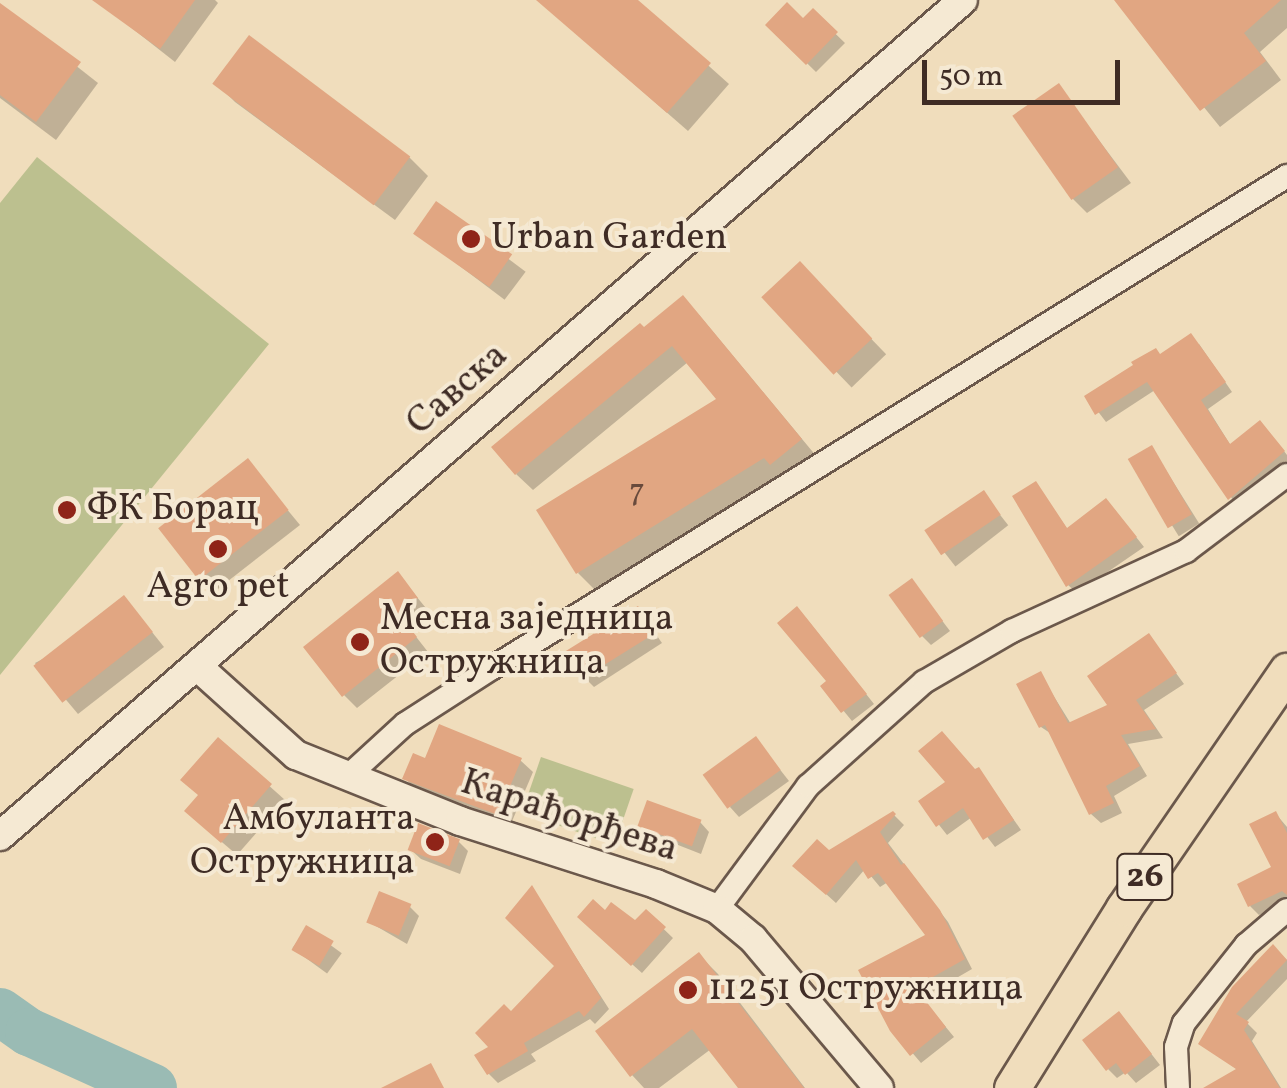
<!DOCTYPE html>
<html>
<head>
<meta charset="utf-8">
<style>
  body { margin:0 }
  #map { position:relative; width:1287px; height:1088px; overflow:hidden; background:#f0ddbc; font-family:Vollkorn,serif }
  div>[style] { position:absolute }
  .green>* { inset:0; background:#bcc08f; transform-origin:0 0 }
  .shadow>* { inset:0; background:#0003; transform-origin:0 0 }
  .river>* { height:48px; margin:-24px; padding:0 24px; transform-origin:24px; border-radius:24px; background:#9abbb4 }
  .building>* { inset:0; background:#e1a682; transform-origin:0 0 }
  .roads { filter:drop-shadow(2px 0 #6b584b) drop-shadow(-2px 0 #6b584b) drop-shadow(0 2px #6b584b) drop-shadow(0 -2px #6b584b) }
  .minor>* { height:22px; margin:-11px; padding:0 11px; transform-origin:11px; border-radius:11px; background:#f5e9d3 }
  .tertiary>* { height:28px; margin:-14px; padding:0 14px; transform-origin:14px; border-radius:14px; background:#f5e9d3 }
  .primary>* { height:35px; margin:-17.5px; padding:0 17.5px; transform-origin:17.5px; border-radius:17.5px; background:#f0ddbc }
  .dots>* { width:28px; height:28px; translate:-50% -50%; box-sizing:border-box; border:5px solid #f5e9d3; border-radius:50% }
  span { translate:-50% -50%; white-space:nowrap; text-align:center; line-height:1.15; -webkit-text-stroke:8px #f5e9d3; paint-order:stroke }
  .number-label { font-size:32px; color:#684a3c }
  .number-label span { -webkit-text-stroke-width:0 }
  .shield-label span { padding:2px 8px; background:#f5e9d3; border:2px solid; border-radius:8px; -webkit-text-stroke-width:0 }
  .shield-label { font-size:35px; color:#3f2c25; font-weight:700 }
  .poi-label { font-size:38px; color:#3f2c25 }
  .left { translate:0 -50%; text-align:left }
  .right { translate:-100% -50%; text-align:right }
  .street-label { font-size:38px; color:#3f2c25 }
  .scale { position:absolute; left:922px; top:60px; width:198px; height:45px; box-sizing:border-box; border:5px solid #3f2c25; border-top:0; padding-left:12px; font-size:30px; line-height:35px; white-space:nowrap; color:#3f2c25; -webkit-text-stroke:8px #f5e9d3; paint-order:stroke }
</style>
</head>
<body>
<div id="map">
  <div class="green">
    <i style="clip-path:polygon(37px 157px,269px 344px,0 675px,0 203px)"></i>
    <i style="left:541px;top:757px;width:98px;height:59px;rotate:19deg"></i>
  </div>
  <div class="shadow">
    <i style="clip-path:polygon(96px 0,215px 0,218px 3px,175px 62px)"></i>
    <i style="clip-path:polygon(548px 0,635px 0,729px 84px,688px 131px,564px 23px)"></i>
    <i style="clip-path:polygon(1117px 0,1287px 0,1287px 28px,1260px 52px,1281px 80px,1220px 127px)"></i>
    <i style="clip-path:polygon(0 6px,98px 83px,56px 140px,0 98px)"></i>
    <i style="clip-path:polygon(813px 12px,845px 43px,816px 72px,768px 25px,803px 22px)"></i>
    <i style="clip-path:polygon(216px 83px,409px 157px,428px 176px,395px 220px,235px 102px)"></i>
    <i style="clip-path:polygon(1059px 87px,1131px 183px,1087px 213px,1073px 199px)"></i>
    <i style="left:437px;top:205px;width:111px;height:35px;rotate:37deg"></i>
    <i style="left:800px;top:265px;width:124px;height:48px;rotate:46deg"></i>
    <i style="clip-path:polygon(699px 315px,817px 457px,789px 480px,782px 474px,595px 590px,578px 573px,719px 400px,688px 362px,533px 490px,516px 474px,644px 330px)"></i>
    <i style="clip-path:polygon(1199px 344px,1232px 392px,1208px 409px,1231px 446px,1268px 431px,1287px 455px,1287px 464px,1238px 507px,1155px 390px,1106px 422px,1087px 397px,1161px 356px)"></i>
    <i style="left:1152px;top:448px;width:89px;height:24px;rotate:58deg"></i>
    <i style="clip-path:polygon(248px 462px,300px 525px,214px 592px,199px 578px)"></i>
    <i style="clip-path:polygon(1036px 484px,1068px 530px,1114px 509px,1144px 547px,1077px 593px,1068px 585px)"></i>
    <i style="left:983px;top:493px;width:41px;height:67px;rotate:52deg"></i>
    <i style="clip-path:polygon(398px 574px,430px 613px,410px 629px,428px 652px,357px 708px,344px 695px)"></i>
    <i style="clip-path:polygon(912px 581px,950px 631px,931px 645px,922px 636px)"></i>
    <i style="clip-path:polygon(638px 609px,662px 643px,594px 687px,584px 677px)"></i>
    <i style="clip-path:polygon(136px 612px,164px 647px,78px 714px,35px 663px)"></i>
    <i style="clip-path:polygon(806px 618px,874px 704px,852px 721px,823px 686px,829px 682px)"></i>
    <i style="clip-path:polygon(1149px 636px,1184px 684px,1144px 710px,1163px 738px,1128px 744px,1147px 776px,1114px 796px,1122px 813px,1101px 823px,1091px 814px,1053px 735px,1041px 727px,1040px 674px,1071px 724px,1111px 706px)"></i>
    <i style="clip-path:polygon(756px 739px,789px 781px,739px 817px,730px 807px)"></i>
    <i style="clip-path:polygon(218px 740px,285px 800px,237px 855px,202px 825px,201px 796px)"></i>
    <i style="clip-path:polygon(520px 760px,533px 772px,510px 826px,417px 791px,405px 778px)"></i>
    <i style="clip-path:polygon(979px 770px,1021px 830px,995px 847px,972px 817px,947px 835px,921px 802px)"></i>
    <i style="clip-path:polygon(893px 814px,904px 825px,888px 843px,948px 922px,972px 969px,922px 998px,954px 1037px,921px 1063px,892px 1029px,929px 936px,888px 882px,880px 887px,865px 869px,836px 903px,805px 875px,829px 853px)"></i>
    <i style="clip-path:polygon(1276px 814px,1287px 827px,1287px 902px,1259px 915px,1250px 906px,1274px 869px)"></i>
    <i style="clip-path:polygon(700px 822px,709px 832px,701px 854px,650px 834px,640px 825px)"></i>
    <i style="clip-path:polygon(459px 842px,468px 851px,460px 874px,421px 859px,411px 850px)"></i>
    <i style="clip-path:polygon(532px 889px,609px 1009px,595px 1024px,590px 1019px,531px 1054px,536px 1061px,498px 1083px,489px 1074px,492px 1047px,511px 1014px,558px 966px)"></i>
    <i style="clip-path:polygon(409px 906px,419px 916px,407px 944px,369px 922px)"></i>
    <i style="clip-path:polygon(646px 912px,673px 938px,642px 973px,589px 926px,605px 914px,635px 924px)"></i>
    <i style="left:307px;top:928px;width:43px;height:25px;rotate:36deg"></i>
    <i style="clip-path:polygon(1273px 947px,1287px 960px,1287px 979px,1246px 1022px,1257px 1033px,1252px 1041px,1281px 1088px,1221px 1088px,1238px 1070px,1202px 1044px)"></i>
    <i style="clip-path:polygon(699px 955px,718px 974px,805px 1088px,741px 1088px,711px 1049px,659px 1088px,644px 1088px,632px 1075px)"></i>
    <i style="clip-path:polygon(1128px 1024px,1160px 1065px,1136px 1083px,1126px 1072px,1117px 1078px,1108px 1069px)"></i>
  </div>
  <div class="river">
    <i style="left:0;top:1012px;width:35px;rotate:35deg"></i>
    <i style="left:29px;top:1032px;width:136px;rotate:24.3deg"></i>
  </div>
  <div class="building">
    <i style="clip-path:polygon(92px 0,195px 0,160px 49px)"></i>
    <i style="clip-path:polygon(536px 0,638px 0,711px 63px,667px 113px)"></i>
    <i style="clip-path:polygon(1114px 0,1281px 0,1244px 33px,1266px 61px,1200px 111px)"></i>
    <i style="clip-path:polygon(787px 2px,803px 18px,813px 8px,838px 32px,806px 65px,765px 25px)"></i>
    <i style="clip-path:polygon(0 3px,81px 62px,36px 122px,0 95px)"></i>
    <i style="left:249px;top:35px;width:202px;height:61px;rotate:37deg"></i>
    <i style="left:1059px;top:83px;width:103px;height:57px;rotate:55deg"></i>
    <i style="left:436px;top:201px;width:93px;height:40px;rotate:35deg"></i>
    <i style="left:800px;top:261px;width:106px;height:53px;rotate:47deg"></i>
    <i style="clip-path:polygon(683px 295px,802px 439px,770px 465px,764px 458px,576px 574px,536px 510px,716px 399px,672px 346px,515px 475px,491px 447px,640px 323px,644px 327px)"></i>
    <i style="clip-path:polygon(1191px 333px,1226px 382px,1201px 400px,1230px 444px,1260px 420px,1285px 451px,1228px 500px,1147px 382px,1095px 415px,1084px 396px,1133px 365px,1131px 362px,1156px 348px,1160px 354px)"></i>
    <i style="left:1152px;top:445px;width:80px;height:28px;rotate:60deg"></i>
    <i style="left:248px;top:458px;width:66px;height:114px;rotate:52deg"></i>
    <i style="clip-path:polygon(1036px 481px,1067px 528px,1106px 498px,1137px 537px,1066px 587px,1012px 496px)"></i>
    <i style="left:984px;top:490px;width:30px;height:72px;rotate:56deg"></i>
    <i style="clip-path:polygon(398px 571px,418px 598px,399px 614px,417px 637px,342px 697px,303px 647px)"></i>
    <i style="left:912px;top:578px;width:53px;height:29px;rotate:54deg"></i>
    <i style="left:124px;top:595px;width:47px;height:115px;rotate:52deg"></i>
    <i style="left:638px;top:606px;width:32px;height:85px;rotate:58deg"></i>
    <i style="clip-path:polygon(797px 606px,867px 694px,841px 713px,820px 686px,826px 681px,777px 623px)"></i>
    <i style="clip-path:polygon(1149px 633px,1177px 673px,1136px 700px,1156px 729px,1121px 735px,1140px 766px,1106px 786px,1114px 803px,1089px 815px,1045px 725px,1039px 728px,1016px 684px,1041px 671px,1068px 723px,1107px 705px,1087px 676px)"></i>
    <i style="clip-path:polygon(439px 724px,522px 758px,498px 815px,402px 779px,413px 753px,425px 758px)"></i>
    <i style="clip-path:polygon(942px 731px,975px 769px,979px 767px,1014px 820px,983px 840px,963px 808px,936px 827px,918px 801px,945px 782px,918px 751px)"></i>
    <i style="left:756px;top:736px;width:42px;height:66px;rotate:54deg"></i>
    <i style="clip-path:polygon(218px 737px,272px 784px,221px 843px,184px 811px,198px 795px,180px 780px)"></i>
    <i style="left:647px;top:800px;width:58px;height:28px;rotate:20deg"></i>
    <i style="clip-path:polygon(893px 811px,896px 814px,880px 832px,901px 865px,904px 863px,940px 910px,965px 959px,915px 987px,946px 1027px,910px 1056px,890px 1031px,858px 970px,925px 935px,878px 873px,868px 879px,856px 860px,826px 895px,792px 866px,817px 839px,829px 850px)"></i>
    <i style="clip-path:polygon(1276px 811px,1287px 833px,1287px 895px,1282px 891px,1248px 907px,1237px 884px,1271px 867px,1249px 824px)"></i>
    <i style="left:418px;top:823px;width:45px;height:29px;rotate:21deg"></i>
    <i style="clip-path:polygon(532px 885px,601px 998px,584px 1017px,579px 1011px,524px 1043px,528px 1051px,487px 1075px,474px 1055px,488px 1047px,475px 1033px,504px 1004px,511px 1011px,554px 966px,505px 918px)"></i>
    <i style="left:379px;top:891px;width:35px;height:34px;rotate:22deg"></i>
    <i style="clip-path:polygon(593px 899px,605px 910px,611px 902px,635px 920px,646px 909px,666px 927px,631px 966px,577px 917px)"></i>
    <i style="left:306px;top:925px;width:32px;height:29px;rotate:30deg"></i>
    <i style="clip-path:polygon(1273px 944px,1287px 960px,1236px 1014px,1249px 1022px,1244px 1030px,1280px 1088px,1203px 1088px,1236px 1069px,1198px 1044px,1232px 987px)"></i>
    <i style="clip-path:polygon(699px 952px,804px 1088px,738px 1088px,692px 1029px,630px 1077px,595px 1031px)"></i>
    <i style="clip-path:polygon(1119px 1011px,1152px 1054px,1125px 1075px,1116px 1063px,1106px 1071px,1082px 1040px)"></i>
    <i style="clip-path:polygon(431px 1063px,444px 1088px,381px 1088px)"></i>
  </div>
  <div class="roads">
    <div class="minor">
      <i style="left:347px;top:777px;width:79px;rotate:-42.4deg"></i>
      <i style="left:405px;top:724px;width:103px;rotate:-32.8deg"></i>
      <i style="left:492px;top:668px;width:935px;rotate:-31.75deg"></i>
      <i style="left:717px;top:909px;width:153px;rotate:-53.5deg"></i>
      <i style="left:808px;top:786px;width:156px;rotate:-41.9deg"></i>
      <i style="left:924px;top:682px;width:102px;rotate:-30.1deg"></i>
      <i style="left:1012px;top:631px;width:192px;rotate:-24.7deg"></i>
      <i style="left:1186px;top:551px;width:126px;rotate:-37deg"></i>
      <i style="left:1178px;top:1088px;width:41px;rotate:-92.8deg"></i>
      <i style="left:1176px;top:1047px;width:25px;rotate:-72deg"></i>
      <i style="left:1184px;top:1023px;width:100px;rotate:-51.5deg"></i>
      <i style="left:1246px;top:945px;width:54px;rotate:-40.5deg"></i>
    </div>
    <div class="tertiary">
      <i style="left:197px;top:666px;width:133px;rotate:42deg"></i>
      <i style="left:296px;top:755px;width:177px;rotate:21.9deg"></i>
      <i style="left:460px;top:821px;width:206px;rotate:17.8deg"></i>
      <i style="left:656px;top:884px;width:66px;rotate:22.3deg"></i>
      <i style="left:717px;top:909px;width:47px;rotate:39.8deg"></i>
      <i style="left:753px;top:939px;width:195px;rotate:49.8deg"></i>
      <i style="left:0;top:836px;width:1275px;rotate:-40.96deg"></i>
    </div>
    <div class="primary">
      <i style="left:1012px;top:1088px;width:212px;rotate:-58.1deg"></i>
      <i style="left:1124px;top:908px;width:288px;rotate:-55.5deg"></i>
    </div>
  </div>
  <div class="dots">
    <i style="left:471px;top:239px;background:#8f2418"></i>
    <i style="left:67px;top:510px;background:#8f2418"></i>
    <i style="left:218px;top:549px;background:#8f2418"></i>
    <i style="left:360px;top:642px;background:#8f2418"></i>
    <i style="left:435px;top:842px;background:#8f2418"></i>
    <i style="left:688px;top:990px;background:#8f2418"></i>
  </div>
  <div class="number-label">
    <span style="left:637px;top:492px">7</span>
  </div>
  <div class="shield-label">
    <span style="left:1145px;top:877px">26</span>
  </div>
  <div class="poi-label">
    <span class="left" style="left:491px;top:239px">Urban Garden</span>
    <span class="left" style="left:87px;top:510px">ФК Борац</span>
    <span style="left:218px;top:588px">Agro pet</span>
    <span class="left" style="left:380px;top:642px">Месна заједница<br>Остружница</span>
    <span class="right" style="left:415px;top:842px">Амбуланта<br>Остружница</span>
    <span class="left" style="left:708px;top:990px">11251 Остружница</span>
  </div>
  <div class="street-label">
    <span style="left:458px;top:390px;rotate:-41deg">Савска</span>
    <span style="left:569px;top:817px;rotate:18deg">Карађорђева</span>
  </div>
  <div class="scale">50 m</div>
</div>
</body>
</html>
